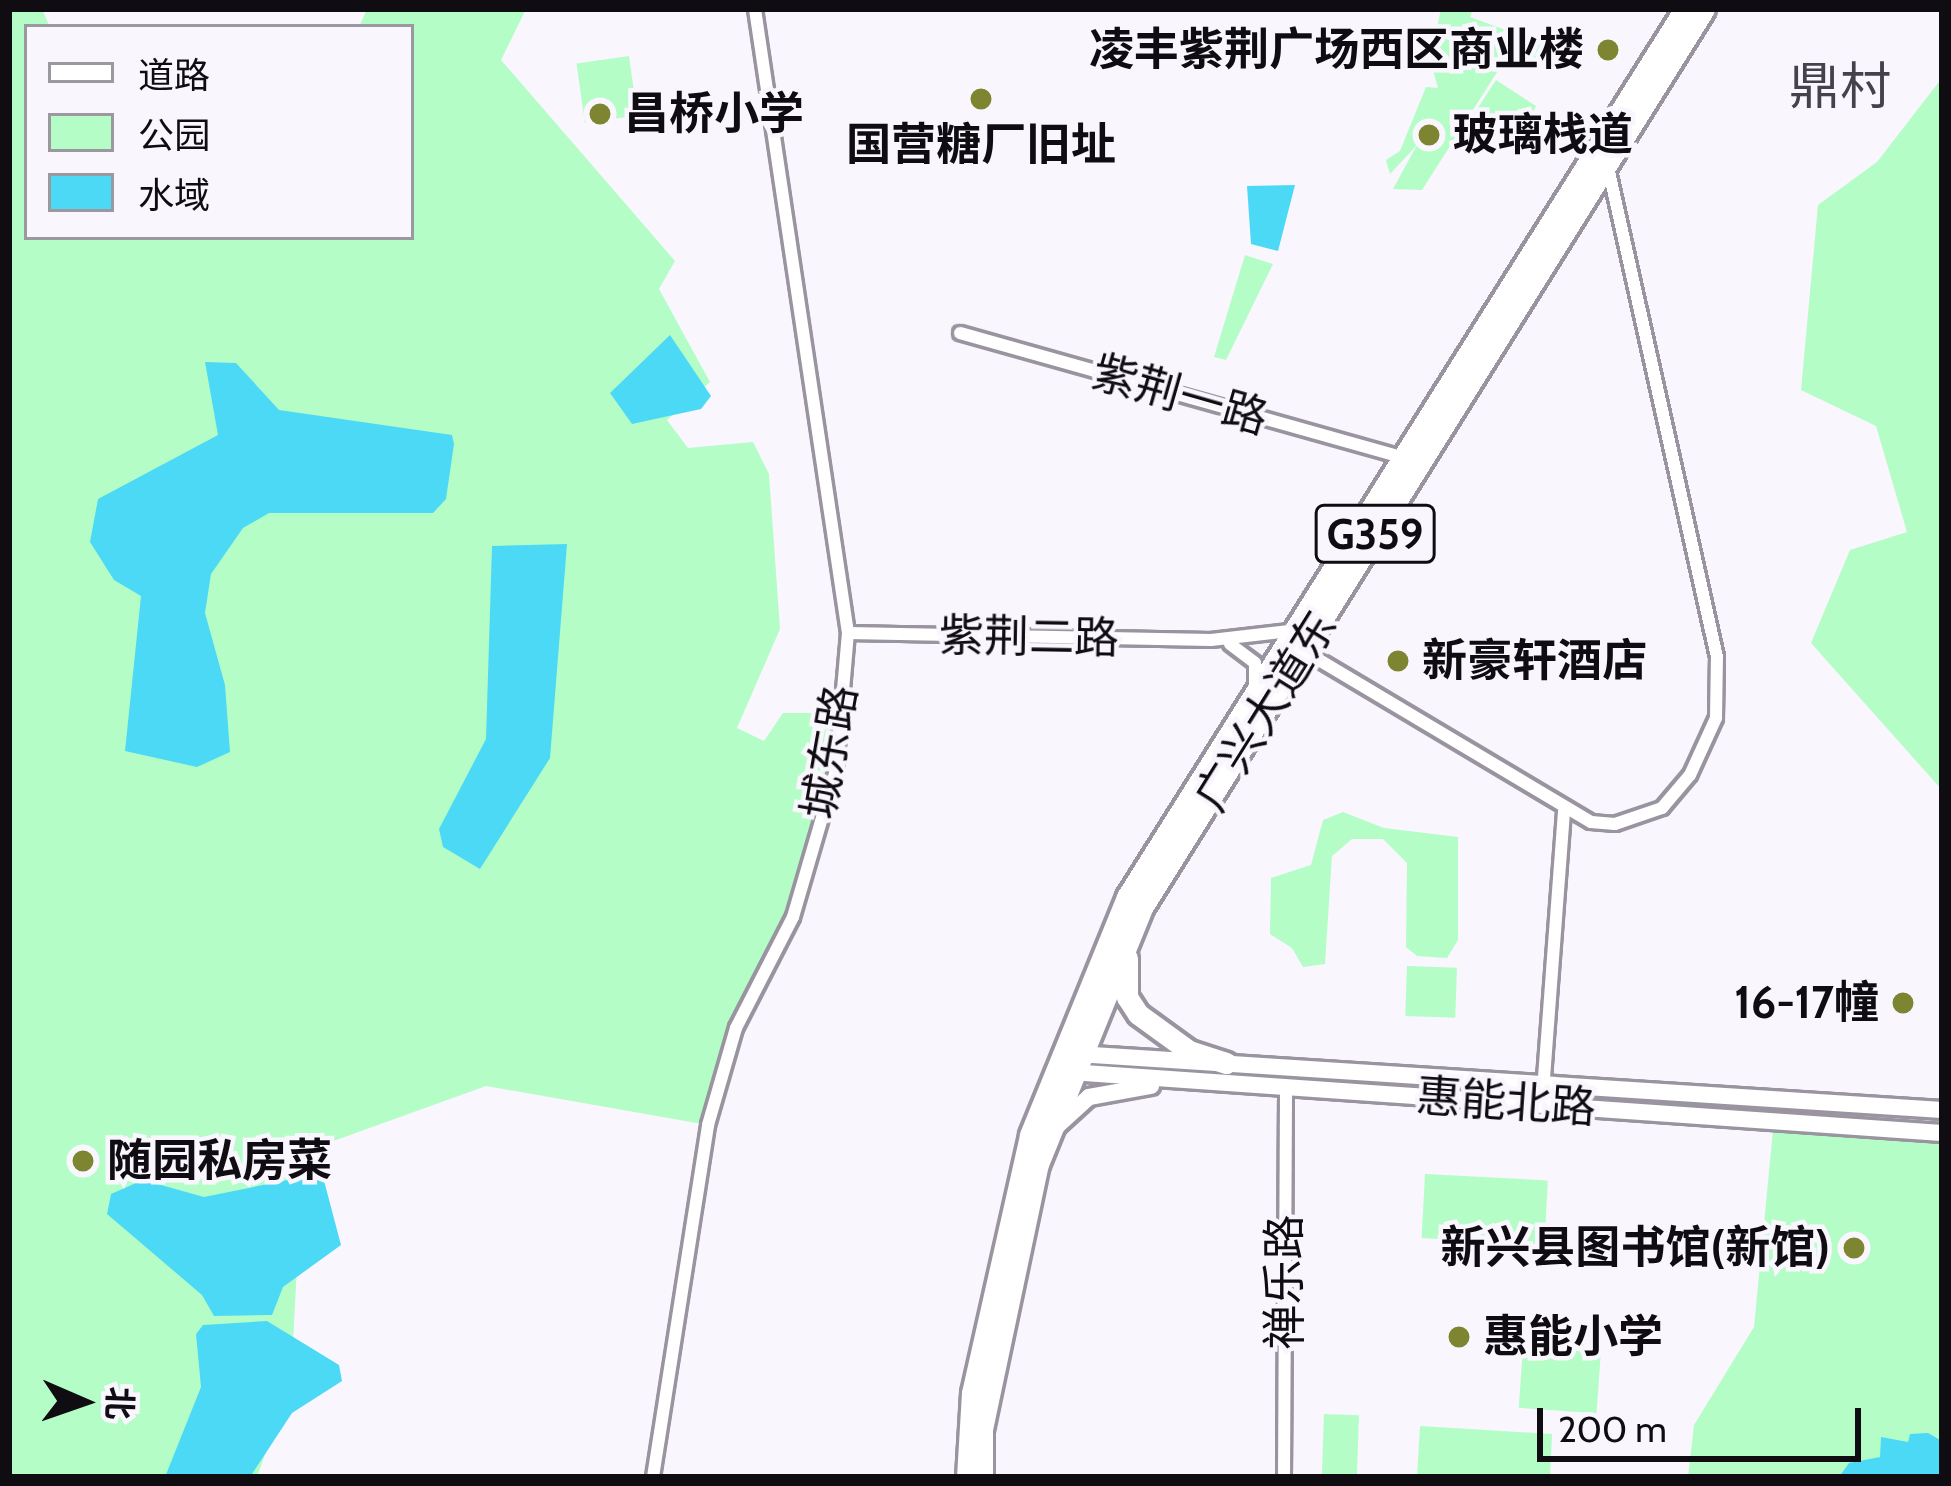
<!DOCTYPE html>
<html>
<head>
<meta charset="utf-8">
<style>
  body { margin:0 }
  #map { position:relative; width:1951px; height:1486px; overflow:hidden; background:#f9f6fe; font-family:Cabin,"Noto Sans SC",sans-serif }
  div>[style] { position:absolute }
  .green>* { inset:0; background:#b4fdc7; transform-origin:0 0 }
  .water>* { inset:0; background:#4cd9f6 }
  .roads { filter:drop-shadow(3px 0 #99949f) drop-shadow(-3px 0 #99949f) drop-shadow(0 3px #99949f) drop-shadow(0 -3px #99949f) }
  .street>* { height:12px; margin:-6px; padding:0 6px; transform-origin:6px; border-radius:6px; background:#fff }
  .secondary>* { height:16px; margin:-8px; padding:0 8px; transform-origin:8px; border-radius:8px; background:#fff }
  .highway>* { height:21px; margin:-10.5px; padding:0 10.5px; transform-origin:10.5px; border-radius:10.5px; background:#fff }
  .dots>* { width:33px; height:33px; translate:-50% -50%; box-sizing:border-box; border:6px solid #f9f6fe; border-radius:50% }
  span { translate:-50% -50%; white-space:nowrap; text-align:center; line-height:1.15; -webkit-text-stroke:9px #f9f6fe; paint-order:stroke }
  .shield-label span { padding:3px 9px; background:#f9f6fe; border:3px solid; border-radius:9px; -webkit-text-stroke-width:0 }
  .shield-label { font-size:42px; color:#0f0d11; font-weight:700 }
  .poi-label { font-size:45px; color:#0f0d11; font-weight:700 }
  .right { translate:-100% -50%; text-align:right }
  .left { translate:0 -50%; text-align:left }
  .street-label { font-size:45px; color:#0f0d11 }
  .quarter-label { font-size:51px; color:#46424c }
  .frame { position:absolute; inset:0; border:12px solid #0f0d11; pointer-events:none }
  .legend { position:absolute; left:24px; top:24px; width:390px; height:216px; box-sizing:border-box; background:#f9f6fe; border:3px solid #9b999f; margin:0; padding:15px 21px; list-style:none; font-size:36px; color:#0f0d11 }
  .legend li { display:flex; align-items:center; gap:24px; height:60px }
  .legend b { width:60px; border:3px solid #9b999f }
  .north { position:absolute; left:24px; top:1342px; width:120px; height:120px; -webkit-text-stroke:9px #f9f6fe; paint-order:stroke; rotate:92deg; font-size:33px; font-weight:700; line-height:48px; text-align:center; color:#0f0d11 }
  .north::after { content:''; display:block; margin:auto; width:42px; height:54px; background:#0f0d11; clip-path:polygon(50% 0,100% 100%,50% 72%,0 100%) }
  .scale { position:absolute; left:1537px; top:1408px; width:324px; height:54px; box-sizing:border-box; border:6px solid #0f0d11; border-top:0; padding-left:15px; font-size:36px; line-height:42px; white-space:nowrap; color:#0f0d11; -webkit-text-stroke:9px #f9f6fe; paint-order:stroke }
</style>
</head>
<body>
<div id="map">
  <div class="green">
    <i style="clip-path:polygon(9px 9px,42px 9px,50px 27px,27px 27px,27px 237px,411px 237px,411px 27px,359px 27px,367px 9px,526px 9px,501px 60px,675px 261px,659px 289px,710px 382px,667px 420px,688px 448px,753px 442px,769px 474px,780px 629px,737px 728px,764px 741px,783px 713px,841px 713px,836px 770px,793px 917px,736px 1028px,708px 1125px,486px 1086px,303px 1152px,291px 1380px,257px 1477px,9px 1477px)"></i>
    <i style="clip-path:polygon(1441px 9px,1473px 9px,1470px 17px,1552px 47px,1551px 61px,1506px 58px,1422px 190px,1393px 189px,1417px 145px,1390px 174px,1386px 160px,1400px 151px,1426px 87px,1438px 88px,1430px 60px)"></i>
    <i style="left:629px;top:56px;width:60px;height:53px;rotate:82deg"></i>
    <i style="clip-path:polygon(1942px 78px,1942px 790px,1811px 643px,1850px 550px,1907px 532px,1876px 426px,1801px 390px,1818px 205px,1877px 162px)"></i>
    <i style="left:1496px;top:80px;width:48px;height:45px;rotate:33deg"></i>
    <i style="clip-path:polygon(1245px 255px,1273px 264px,1226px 360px,1214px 357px)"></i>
    <i style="clip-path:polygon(1343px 812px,1384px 828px,1458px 837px,1458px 940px,1447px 958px,1417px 956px,1406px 947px,1407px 863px,1383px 839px,1352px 839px,1332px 856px,1325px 964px,1303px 967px,1292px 948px,1270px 934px,1271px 878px,1311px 865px,1323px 820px)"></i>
    <i style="left:1407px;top:966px;width:50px;height:50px;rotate:2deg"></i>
    <i style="clip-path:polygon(1774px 1120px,1942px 1133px,1942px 1477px,1688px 1477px,1694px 1425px,1754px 1327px)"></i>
    <i style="left:1425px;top:1174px;width:123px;height:64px;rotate:3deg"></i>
    <i style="left:1523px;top:1347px;width:78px;height:61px;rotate:4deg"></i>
    <i style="left:1324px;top:1414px;width:35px;height:63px;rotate:2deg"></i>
    <i style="clip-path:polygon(1420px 1426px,1552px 1434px,1550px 1477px,1417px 1477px)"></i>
  </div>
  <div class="water">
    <i style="clip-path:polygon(1295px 185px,1278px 251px,1251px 244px,1247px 186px)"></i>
    <i style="clip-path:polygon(670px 335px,711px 396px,701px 409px,632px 424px,610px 393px)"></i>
    <i style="clip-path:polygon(205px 362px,236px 363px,279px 410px,452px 435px,454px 444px,446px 499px,433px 513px,269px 513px,243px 528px,211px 574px,205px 613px,225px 685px,230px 752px,197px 767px,125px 751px,141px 596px,114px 580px,90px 542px,98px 499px,218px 435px)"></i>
    <i style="clip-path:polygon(567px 544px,550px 758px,480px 869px,443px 847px,439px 829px,486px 739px,492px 546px)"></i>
    <i style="clip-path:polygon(322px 1173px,341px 1245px,283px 1287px,272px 1315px,214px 1316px,202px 1295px,107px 1214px,111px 1194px,143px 1180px,204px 1197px)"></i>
    <i style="clip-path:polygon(267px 1321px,339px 1365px,342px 1381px,292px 1413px,250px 1477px,165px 1477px,201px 1387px,196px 1334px,203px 1325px)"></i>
    <i style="clip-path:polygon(1928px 1433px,1942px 1441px,1942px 1477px,1839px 1477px,1849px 1463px,1880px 1457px,1881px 1437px,1908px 1442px,1910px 1434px)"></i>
  </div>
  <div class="roads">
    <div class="street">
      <i style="left:960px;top:333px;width:457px;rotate:15.7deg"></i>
      <i style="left:848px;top:633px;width:363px;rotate:1.1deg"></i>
      <i style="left:1211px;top:640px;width:79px;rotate:-6.6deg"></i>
      <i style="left:1230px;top:644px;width:31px;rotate:37deg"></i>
      <i style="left:1255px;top:663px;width:24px;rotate:90deg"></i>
      <i style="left:1304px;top:651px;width:334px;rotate:30.8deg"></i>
      <i style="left:1591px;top:822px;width:24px;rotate:5deg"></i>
      <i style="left:1615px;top:824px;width:50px;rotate:-18.8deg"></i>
      <i style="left:1662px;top:808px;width:43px;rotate:-49.7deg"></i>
      <i style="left:1690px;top:775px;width:63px;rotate:-65.5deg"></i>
      <i style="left:1716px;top:718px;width:61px;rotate:-89.1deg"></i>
      <i style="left:1717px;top:657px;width:502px;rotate:-102.54deg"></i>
      <i style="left:1543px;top:1091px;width:281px;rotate:-85.7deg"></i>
      <i style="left:653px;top:1477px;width:356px;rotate:-81.1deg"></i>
      <i style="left:708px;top:1125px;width:101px;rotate:-73.9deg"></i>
      <i style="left:736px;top:1028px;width:125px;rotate:-62.8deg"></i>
      <i style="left:793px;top:917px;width:153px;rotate:-73.7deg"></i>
      <i style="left:836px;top:770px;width:138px;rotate:-85deg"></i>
      <i style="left:848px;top:633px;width:631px;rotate:-98.48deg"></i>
      <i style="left:1284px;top:1477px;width:390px;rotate:-89.7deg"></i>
    </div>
    <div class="secondary">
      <i style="left:1077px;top:1054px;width:867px;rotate:3.7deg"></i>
      <i style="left:1070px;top:1072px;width:874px;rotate:4deg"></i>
      <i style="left:1057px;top:1126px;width:43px;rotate:-42.2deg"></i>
      <i style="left:1089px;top:1097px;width:63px;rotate:-10.1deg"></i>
    </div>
    <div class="highway">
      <i style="left:1127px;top:958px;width:39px;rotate:90deg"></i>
      <i style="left:1127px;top:997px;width:20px;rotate:57deg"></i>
      <i style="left:1138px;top:1014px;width:63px;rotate:36deg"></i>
      <i style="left:1189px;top:1051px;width:39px;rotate:18deg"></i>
      <i style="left:967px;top:1477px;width:84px;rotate:-86.6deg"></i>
      <i style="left:972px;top:1393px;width:264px;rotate:-77.3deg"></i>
      <i style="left:1030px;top:1135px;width:257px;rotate:-67.8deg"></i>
      <i style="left:1127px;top:897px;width:1049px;rotate:-57.86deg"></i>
      <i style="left:982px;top:1477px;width:48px;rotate:-90deg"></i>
      <i style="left:982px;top:1429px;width:271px;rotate:-78.1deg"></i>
      <i style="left:1038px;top:1164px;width:279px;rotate:-67.9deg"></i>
      <i style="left:1143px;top:906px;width:1058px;rotate:-57.98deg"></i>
    </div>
  </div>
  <div class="dots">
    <i style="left:1608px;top:50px;background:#7d8531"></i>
    <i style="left:981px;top:99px;background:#7d8531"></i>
    <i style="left:600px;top:114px;background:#7d8531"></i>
    <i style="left:1429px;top:135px;background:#7d8531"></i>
    <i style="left:1398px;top:661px;background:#7d8531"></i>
    <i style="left:1903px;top:1003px;background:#7d8531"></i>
    <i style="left:83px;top:1161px;background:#7d8531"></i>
    <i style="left:1854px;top:1248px;background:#7d8531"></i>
    <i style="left:1459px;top:1337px;background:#7d8531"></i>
  </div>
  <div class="shield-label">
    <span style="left:1375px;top:534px">G359</span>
  </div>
  <div class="poi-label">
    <span class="right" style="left:1584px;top:50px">凌丰紫荆广场西区商业楼</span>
    <span class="left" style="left:624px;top:114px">昌桥小学</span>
    <span class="left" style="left:1453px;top:135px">玻璃栈道</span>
    <span style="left:981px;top:145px">国营糖厂旧址</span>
    <span class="left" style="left:1422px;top:661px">新豪轩酒店</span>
    <span class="right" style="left:1879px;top:1003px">16-17幢</span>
    <span class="left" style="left:107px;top:1161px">随园私房菜</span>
    <span class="right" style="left:1830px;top:1248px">新兴县图书馆(新馆)</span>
    <span class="left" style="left:1483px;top:1337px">惠能小学</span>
  </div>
  <div class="street-label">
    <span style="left:1180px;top:395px;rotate:16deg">紫荆一路</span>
    <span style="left:1029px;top:637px;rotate:1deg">紫荆二路</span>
    <span style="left:1266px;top:711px;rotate:-58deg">广兴大道东</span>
    <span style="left:830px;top:752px;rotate:-80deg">城东路</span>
    <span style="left:1506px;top:1102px;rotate:4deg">惠能北路</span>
    <span style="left:1285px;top:1282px;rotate:-90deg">禅乐路</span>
  </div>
  <div class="quarter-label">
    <span style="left:1840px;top:86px">鼎村</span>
  </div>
  <div class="frame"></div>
  <ul class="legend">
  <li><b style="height:15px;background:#fff"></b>道路</li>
  <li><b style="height:33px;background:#b4fdc7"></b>公园</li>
  <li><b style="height:33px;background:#4cd9f6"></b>水域</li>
  </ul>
  <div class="north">北</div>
  <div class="scale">200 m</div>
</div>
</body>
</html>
